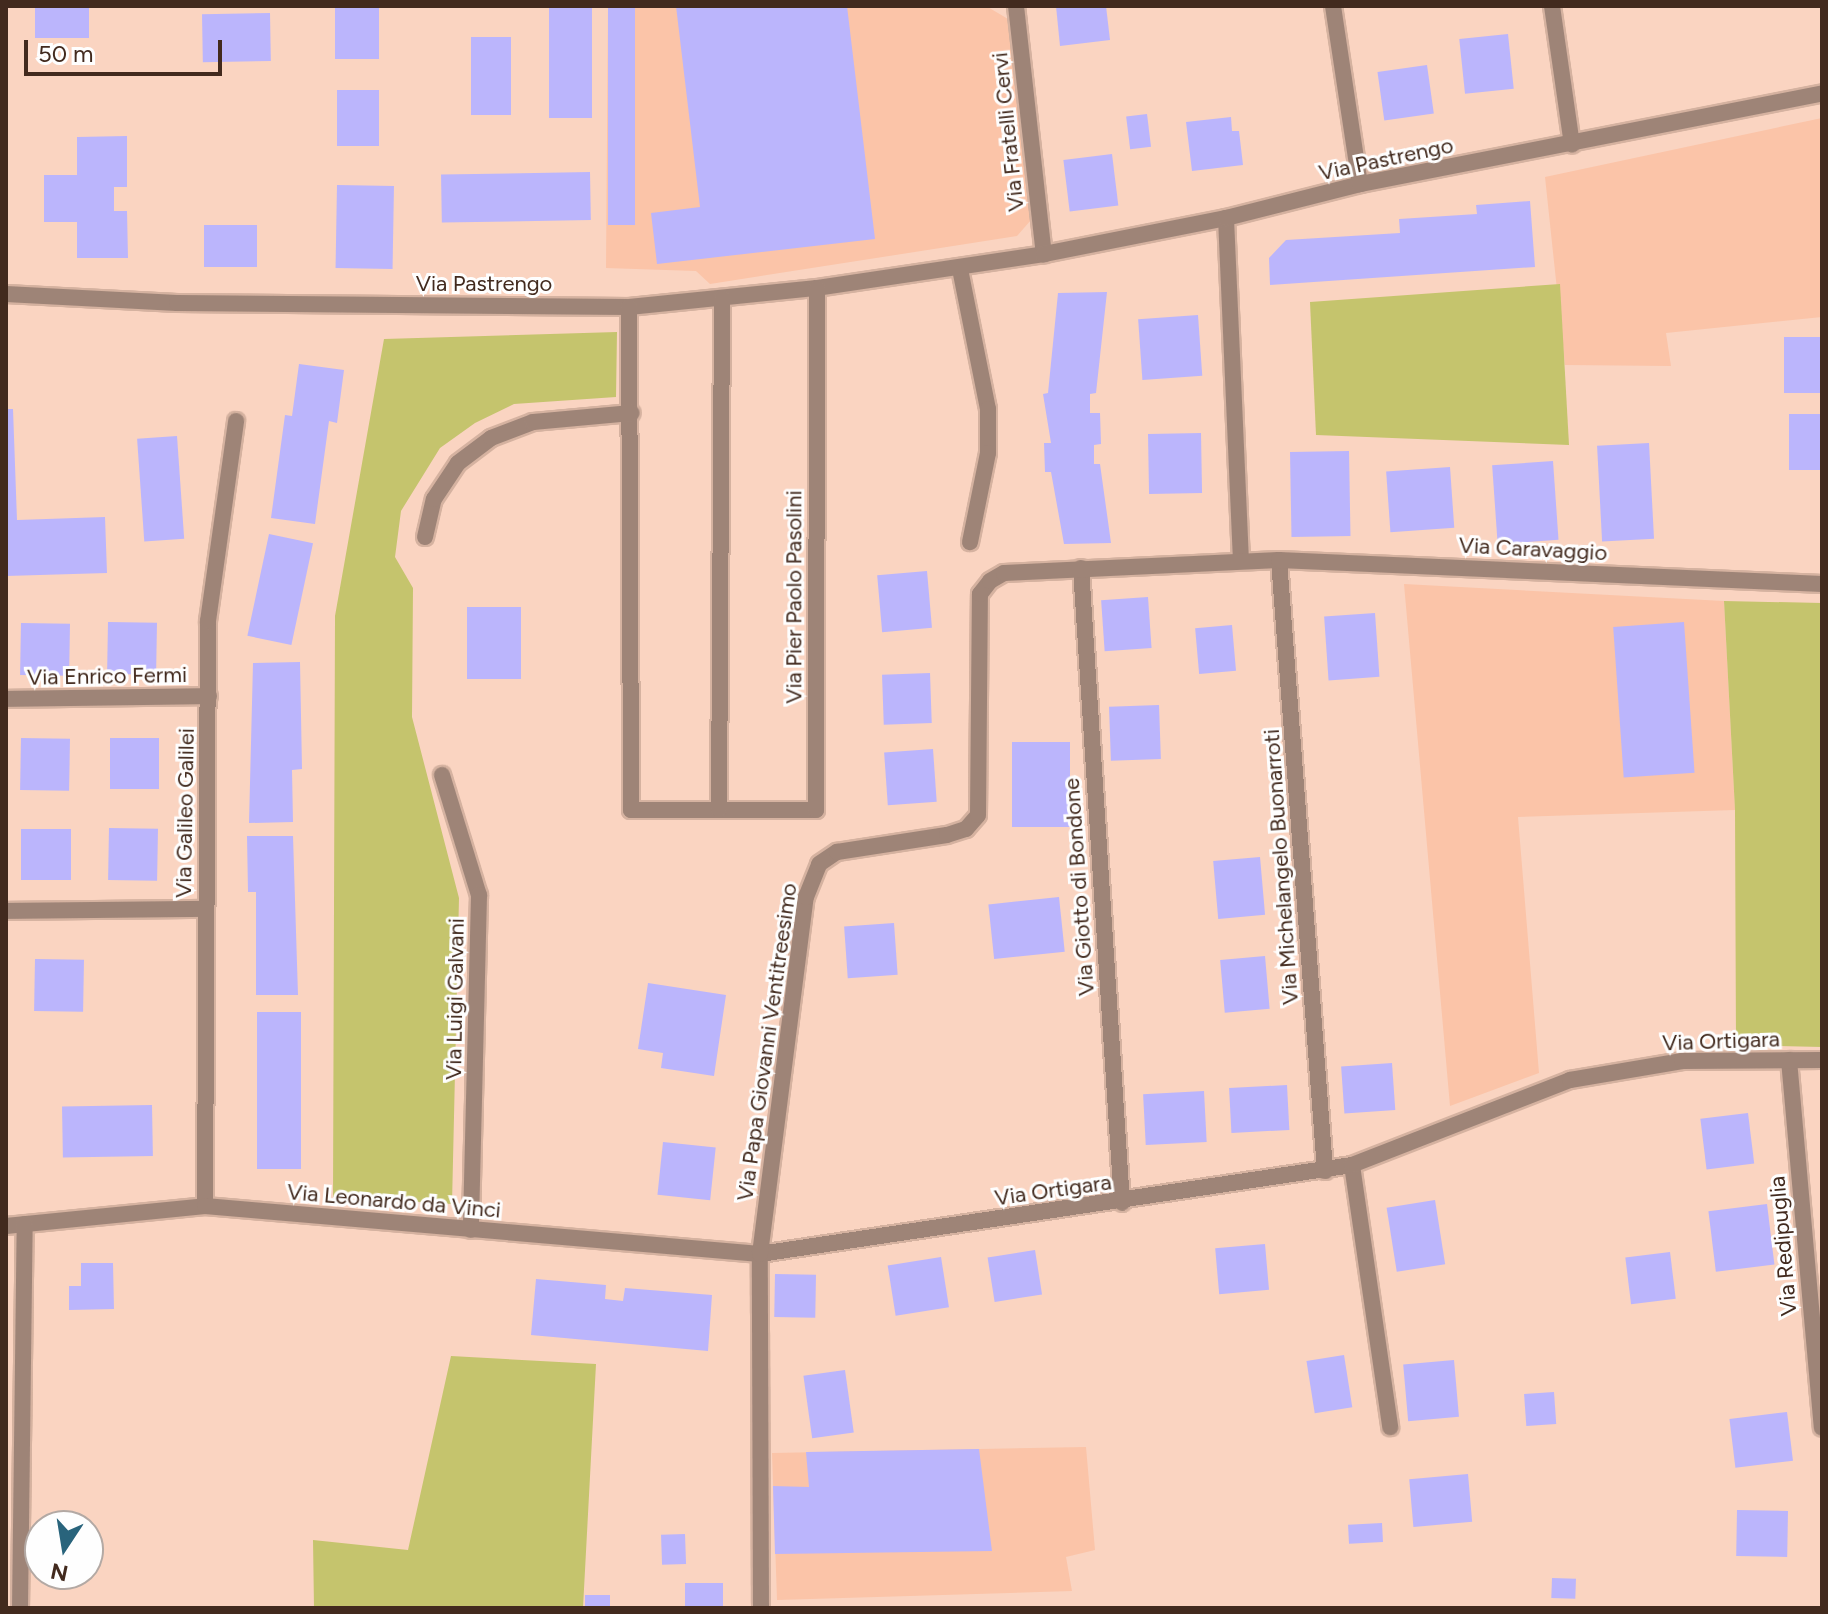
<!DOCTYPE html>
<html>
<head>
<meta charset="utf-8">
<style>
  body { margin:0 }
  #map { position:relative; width:1828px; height:1614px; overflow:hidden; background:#fad4c1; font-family:Figtree,sans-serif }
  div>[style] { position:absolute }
  .built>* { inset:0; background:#fbc4a8 }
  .green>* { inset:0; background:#c5c46d }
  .building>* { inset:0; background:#bbb5fc; transform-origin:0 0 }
  .roads { filter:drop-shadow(2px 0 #d5b2a0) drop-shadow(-2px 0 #d5b2a0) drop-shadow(0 2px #d5b2a0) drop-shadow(0 -2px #d5b2a0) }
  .minor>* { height:16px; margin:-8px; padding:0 8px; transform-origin:8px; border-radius:8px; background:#9e8477 }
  span { translate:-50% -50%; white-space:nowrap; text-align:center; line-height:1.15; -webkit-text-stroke:6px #fefefe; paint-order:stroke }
  .street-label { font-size:22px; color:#422a1e }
  .frame { position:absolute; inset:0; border:8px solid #422a1e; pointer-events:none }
  .north { position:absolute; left:24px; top:1510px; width:80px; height:80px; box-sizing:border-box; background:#fefefe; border:2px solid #b3a9a4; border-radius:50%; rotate:192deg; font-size:22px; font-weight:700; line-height:32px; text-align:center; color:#422a1e }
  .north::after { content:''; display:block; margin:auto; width:28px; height:36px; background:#29647c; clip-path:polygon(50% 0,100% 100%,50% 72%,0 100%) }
  .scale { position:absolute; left:24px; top:40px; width:198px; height:36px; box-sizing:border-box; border:4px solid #422a1e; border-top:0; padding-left:10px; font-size:24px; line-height:28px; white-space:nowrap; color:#422a1e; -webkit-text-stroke:6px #fefefe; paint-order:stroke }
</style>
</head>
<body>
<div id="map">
  <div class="built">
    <i style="clip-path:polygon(608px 6px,986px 6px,1008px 19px,1031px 220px,1017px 236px,710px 284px,696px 271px,606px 268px)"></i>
    <i style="clip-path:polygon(1822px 118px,1822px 317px,1666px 333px,1671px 366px,1565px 365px,1545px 177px)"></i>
    <i style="clip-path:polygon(1404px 584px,1724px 601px,1735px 810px,1518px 817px,1539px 1073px,1450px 1106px)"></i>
    <i style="clip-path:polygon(1086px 1447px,1095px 1550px,1066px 1557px,1072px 1591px,777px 1600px,772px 1453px)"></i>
  </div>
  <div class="green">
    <i style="clip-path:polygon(1560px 284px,1569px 445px,1316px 435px,1310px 302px)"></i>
    <i style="clip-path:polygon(617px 332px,616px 397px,514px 404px,475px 423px,440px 448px,401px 511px,395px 557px,413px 588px,412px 717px,459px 898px,452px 1204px,333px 1197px,335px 616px,384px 339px)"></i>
    <i style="clip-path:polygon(1724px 601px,1822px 603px,1822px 1047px,1736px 1045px,1735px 810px)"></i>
    <i style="clip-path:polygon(451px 1356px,596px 1364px,583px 1608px,314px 1608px,313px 1540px,408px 1550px)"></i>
  </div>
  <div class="building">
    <i style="left:35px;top:6px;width:54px;height:32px"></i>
    <i style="left:335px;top:6px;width:44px;height:53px"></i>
    <i style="left:549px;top:6px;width:43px;height:112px"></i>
    <i style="left:608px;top:6px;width:27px;height:219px"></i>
    <i style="clip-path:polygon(676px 6px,847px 6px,875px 239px,657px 264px,651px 213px,700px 207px)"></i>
    <i style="clip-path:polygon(1056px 6px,1106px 6px,1110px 40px,1060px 46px)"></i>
    <i style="left:270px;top:13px;width:48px;height:68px;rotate:89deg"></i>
    <i style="left:1508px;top:34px;width:55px;height:49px;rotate:84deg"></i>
    <i style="left:471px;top:37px;width:40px;height:78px"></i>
    <i style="left:1427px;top:65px;width:49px;height:50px;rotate:82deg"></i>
    <i style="left:337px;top:90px;width:42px;height:56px"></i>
    <i style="left:1147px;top:114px;width:33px;height:21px;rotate:83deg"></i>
    <i style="clip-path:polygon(1231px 117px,1232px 131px,1239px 131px,1243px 165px,1192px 171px,1186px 122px)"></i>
    <i style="clip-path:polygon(127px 136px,127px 187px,114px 187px,114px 211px,127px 211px,128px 258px,77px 258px,77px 222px,44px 222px,44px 175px,77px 175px,77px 137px)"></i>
    <i style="left:1112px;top:154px;width:52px;height:49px;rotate:83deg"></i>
    <i style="left:590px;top:172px;width:48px;height:149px;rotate:89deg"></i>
    <i style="left:337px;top:185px;width:57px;height:83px;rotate:1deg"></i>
    <i style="clip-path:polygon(1530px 201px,1535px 267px,1270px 285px,1269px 258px,1286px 240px,1400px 233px,1399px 219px,1477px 214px,1476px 205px)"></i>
    <i style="left:204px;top:225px;width:53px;height:42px"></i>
    <i style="clip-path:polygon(1107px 292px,1096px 393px,1090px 394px,1090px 413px,1100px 413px,1101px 444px,1094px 445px,1094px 464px,1100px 464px,1111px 543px,1064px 544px,1051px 472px,1045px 472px,1044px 443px,1051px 443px,1043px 394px,1048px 393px,1058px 293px)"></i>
    <i style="left:1198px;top:315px;width:61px;height:60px;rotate:86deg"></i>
    <i style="left:1822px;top:337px;width:56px;height:38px;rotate:90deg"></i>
    <i style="clip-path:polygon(299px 364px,344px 370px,337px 423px,329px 421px,315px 524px,271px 518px,285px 415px,292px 416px)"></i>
    <i style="clip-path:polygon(6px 409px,13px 409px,17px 520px,105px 517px,107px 573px,6px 576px)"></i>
    <i style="left:1822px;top:414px;width:56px;height:33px;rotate:90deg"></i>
    <i style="left:1201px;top:433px;width:60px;height:53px;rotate:89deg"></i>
    <i style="left:177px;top:436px;width:103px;height:40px;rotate:86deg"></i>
    <i style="left:1649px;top:443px;width:96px;height:52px;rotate:87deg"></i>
    <i style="left:1349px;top:451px;width:85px;height:59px;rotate:89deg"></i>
    <i style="left:1553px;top:461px;width:79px;height:61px;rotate:86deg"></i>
    <i style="left:1450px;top:467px;width:61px;height:64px;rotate:86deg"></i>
    <i style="left:269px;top:534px;width:45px;height:104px;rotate:12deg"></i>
    <i style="left:927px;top:571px;width:57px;height:50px;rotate:85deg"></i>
    <i style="left:1148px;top:597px;width:51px;height:47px;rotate:86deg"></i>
    <i style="left:467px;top:607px;width:54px;height:72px"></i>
    <i style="left:1375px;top:613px;width:64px;height:51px;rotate:86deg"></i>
    <i style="left:108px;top:622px;width:49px;height:52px;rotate:1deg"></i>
    <i style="left:1684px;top:622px;width:151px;height:71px;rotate:86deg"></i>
    <i style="left:21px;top:623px;width:49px;height:52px;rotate:1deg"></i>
    <i style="left:1232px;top:625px;width:46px;height:37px;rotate:85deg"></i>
    <i style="clip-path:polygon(300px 662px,302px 769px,292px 770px,293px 822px,249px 823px,253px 663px)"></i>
    <i style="left:930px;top:673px;width:50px;height:48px;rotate:88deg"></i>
    <i style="left:1159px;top:705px;width:54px;height:50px;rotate:88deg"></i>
    <i style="left:21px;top:738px;width:49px;height:52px;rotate:1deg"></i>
    <i style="left:110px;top:738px;width:49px;height:51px"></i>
    <i style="left:1012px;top:742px;width:58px;height:85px"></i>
    <i style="left:933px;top:749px;width:53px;height:49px;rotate:86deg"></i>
    <i style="left:109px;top:828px;width:49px;height:52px;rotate:1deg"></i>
    <i style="left:21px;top:829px;width:50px;height:51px"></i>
    <i style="clip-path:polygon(247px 836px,293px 836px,298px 995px,256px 995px,256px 892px,248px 892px)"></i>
    <i style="left:1260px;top:857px;width:58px;height:47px;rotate:85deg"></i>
    <i style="left:1059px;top:897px;width:55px;height:71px;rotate:84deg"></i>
    <i style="left:894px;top:923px;width:52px;height:50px;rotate:86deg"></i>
    <i style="left:1265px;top:956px;width:53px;height:45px;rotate:85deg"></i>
    <i style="left:35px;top:959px;width:49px;height:52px;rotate:1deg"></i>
    <i style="clip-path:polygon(648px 983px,726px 995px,714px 1076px,661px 1068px,663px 1053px,638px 1049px)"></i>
    <i style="left:257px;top:1012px;width:44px;height:157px"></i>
    <i style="left:1392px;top:1063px;width:47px;height:51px;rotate:86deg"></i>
    <i style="left:1287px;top:1085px;width:45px;height:58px;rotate:87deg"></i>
    <i style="left:1204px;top:1091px;width:51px;height:61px;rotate:87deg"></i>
    <i style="left:152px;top:1105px;width:51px;height:90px;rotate:89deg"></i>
    <i style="left:1748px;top:1113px;width:51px;height:48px;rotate:83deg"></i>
    <i style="left:663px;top:1142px;width:53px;height:53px;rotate:6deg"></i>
    <i style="left:1435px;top:1200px;width:65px;height:49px;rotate:81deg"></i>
    <i style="left:1767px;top:1204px;width:61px;height:59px;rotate:83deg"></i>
    <i style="left:1265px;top:1244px;width:46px;height:50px;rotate:85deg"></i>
    <i style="left:1035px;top:1250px;width:45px;height:48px;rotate:81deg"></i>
    <i style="left:1670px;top:1252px;width:47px;height:45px;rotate:83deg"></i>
    <i style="left:941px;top:1257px;width:51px;height:54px;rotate:81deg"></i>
    <i style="clip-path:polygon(81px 1263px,113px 1263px,114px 1309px,69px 1310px,69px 1286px,81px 1286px)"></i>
    <i style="left:775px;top:1274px;width:41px;height:43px;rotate:1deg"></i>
    <i style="clip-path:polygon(536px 1279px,606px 1285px,605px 1299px,623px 1301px,625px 1288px,712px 1295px,708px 1351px,531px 1335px)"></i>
    <i style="left:1344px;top:1355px;width:53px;height:38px;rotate:81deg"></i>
    <i style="left:1454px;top:1360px;width:57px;height:51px;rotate:85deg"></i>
    <i style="left:845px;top:1370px;width:63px;height:42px;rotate:82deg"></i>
    <i style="left:1554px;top:1392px;width:32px;height:30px;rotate:86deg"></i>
    <i style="left:1787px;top:1412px;width:49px;height:58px;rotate:83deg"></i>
    <i style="clip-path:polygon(979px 1449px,992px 1551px,775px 1554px,773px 1486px,809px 1487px,806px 1452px)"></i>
    <i style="left:1468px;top:1474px;width:48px;height:59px;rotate:85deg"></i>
    <i style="left:1737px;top:1510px;width:51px;height:46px;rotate:1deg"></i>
    <i style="left:1382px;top:1523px;width:19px;height:34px;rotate:87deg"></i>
    <i style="left:685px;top:1534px;width:30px;height:24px;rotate:88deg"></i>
    <i style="left:1552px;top:1578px;width:24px;height:20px;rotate:2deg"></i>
    <i style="left:685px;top:1583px;width:38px;height:25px"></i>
    <i style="left:585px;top:1595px;width:25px;height:13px"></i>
  </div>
  <div class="roads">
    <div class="minor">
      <i style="left:1016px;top:6px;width:250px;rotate:83.6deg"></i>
      <i style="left:1333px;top:6px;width:180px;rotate:81.4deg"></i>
      <i style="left:1552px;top:6px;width:140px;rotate:81.8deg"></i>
      <i style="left:1226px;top:218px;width:342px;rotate:87.5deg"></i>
      <i style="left:960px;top:269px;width:143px;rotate:78.7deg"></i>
      <i style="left:988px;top:409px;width:44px;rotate:90deg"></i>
      <i style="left:988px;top:453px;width:91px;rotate:101.4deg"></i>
      <i style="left:6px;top:294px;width:171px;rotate:3deg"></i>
      <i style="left:177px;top:303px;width:452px;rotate:0.5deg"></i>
      <i style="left:629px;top:307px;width:189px;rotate:-5.8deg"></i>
      <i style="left:817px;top:288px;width:230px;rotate:-8.5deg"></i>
      <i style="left:1044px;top:254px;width:186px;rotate:-11.2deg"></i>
      <i style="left:1226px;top:218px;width:138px;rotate:-14.2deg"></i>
      <i style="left:1360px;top:184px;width:471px;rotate:-11.1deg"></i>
      <i style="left:629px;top:307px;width:503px;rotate:89.77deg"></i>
      <i style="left:631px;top:810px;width:185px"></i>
      <i style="left:816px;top:810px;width:522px;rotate:-89.89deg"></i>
      <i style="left:425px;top:537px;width:39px;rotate:-77deg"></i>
      <i style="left:434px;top:499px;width:43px;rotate:-56.3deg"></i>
      <i style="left:458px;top:463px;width:41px;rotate:-37.1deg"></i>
      <i style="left:491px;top:438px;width:45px;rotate:-20.9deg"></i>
      <i style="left:533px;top:422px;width:99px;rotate:-5.2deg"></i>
      <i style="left:1279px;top:560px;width:613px;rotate:85.69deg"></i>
      <i style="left:1081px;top:568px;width:636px;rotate:86.31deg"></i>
      <i style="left:6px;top:699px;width:203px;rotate:-0.8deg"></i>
      <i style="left:442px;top:775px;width:126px;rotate:72.9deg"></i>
      <i style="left:479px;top:895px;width:335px;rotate:91.4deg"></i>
      <i style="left:719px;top:809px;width:511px;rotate:-89.66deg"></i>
      <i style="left:6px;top:911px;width:200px;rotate:-0.6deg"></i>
      <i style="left:1789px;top:1060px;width:369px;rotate:84.9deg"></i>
      <i style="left:1352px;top:1165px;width:265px;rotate:81.7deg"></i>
      <i style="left:205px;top:1206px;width:585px;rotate:-89.71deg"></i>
      <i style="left:208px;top:621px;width:202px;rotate:-82deg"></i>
      <i style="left:6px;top:1226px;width:200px;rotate:-5.7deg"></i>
      <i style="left:205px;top:1206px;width:557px;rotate:4.94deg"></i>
      <i style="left:760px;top:1254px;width:599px;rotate:-8.55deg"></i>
      <i style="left:1352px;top:1165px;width:234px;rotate:-21.3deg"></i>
      <i style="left:1570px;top:1080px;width:114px;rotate:-9.6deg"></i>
      <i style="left:1682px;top:1061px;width:140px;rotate:-0.4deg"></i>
      <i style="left:20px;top:1608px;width:384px;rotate:-89.3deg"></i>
      <i style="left:761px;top:1608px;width:354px;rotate:-90.2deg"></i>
      <i style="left:760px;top:1254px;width:360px;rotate:-82.7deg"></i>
      <i style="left:806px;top:897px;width:35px;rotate:-68deg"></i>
      <i style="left:819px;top:864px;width:22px;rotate:-34deg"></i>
      <i style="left:837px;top:852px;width:111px;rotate:-8.8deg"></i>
      <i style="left:947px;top:835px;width:20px;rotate:-18deg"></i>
      <i style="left:966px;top:829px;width:18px;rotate:-49deg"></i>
      <i style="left:978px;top:815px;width:221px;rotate:-89.5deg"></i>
      <i style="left:980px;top:594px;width:16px;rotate:-52deg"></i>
      <i style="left:990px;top:581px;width:16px;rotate:-30deg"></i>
      <i style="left:1004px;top:573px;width:275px;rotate:-2.7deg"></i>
      <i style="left:1279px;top:560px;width:544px;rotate:2.53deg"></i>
    </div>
  </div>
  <div class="street-label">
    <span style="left:1008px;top:132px;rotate:-96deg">Via Fratelli Cervi</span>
    <span style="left:1386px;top:159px;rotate:-12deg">Via Pastrengo</span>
    <span style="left:484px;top:284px">Via Pastrengo</span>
    <span style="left:1533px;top:549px;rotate:3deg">Via Caravaggio</span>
    <span style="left:794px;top:597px;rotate:-90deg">Via Pier Paolo Pasolini</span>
    <span style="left:107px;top:676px;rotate:-1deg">Via Enrico Fermi</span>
    <span style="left:185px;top:813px;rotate:-89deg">Via Galileo Galilei</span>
    <span style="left:1281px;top:867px;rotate:-94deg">Via Michelangelo Buonarroti</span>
    <span style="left:1079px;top:887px;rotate:-94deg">Via Giotto di Bondone</span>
    <span style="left:455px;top:999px;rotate:-89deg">Via Luigi Galvani</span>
    <span style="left:1721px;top:1041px;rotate:-2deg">Via Ortigara</span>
    <span style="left:767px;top:1042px;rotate:-82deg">Via Papa Giovanni Ventitreesimo</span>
    <span style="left:1053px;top:1190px;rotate:-8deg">Via Ortigara</span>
    <span style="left:394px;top:1201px;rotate:5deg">Via Leonardo da Vinci</span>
    <span style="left:1783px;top:1246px;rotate:-95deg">Via Redipuglia</span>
  </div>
  <div class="frame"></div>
  <div class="north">N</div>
  <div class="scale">50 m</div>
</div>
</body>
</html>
